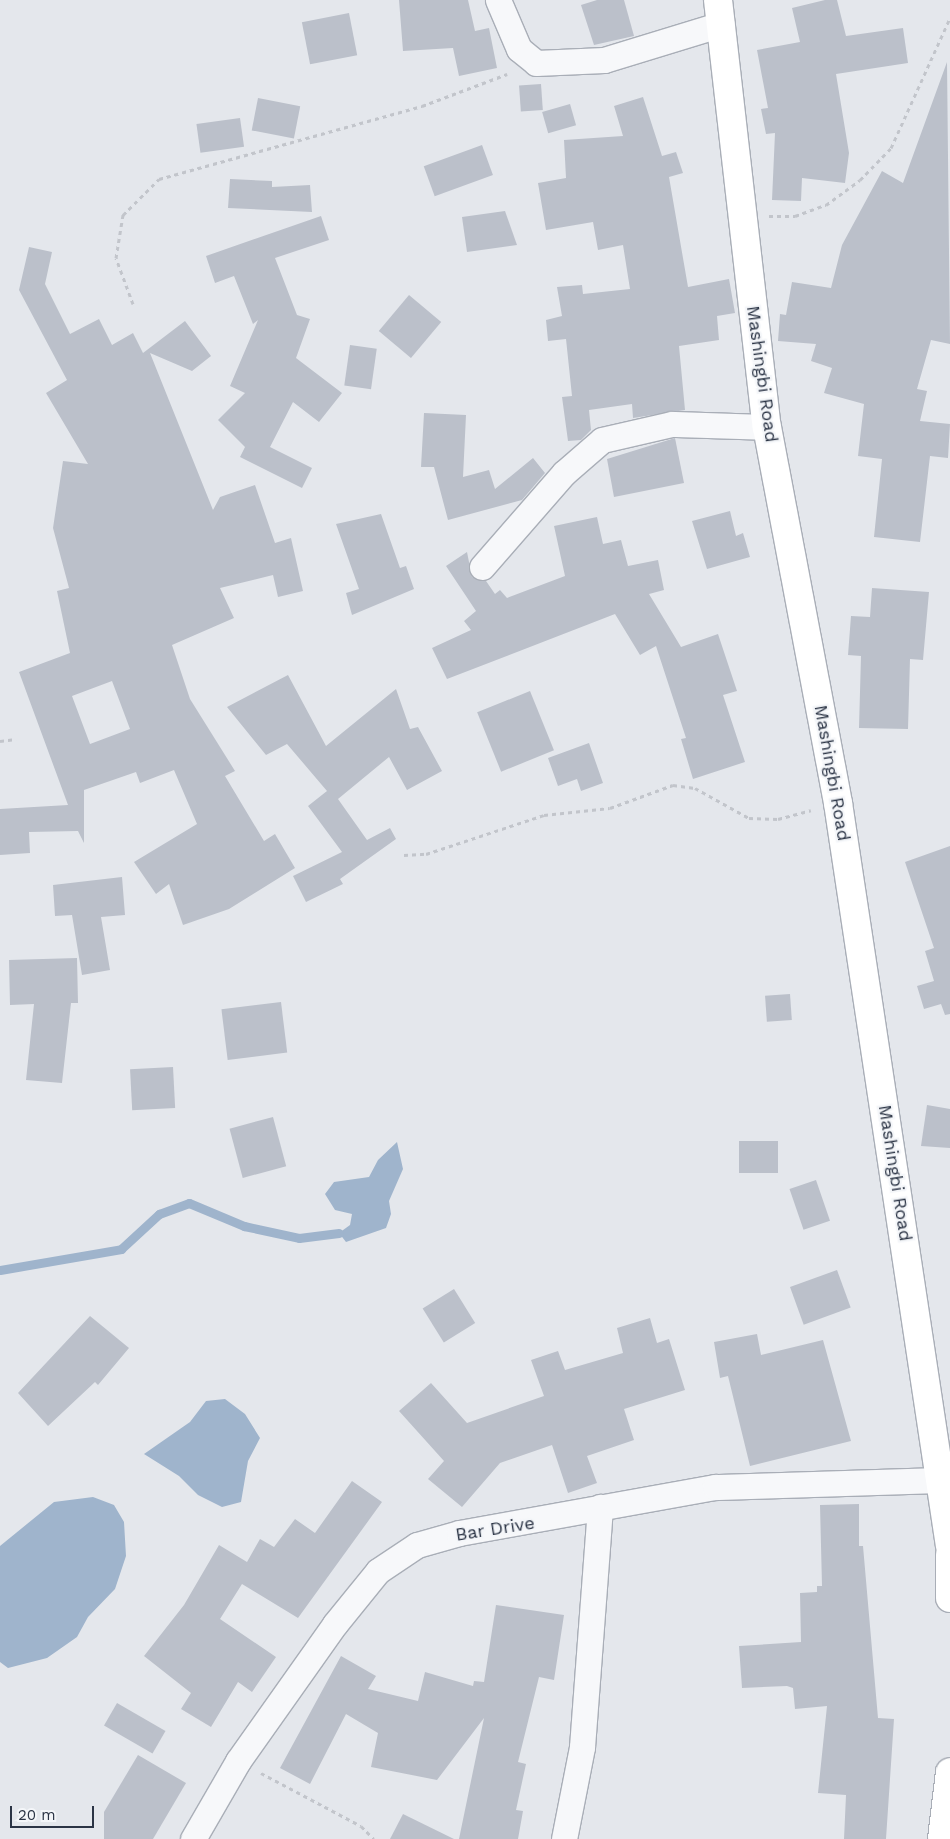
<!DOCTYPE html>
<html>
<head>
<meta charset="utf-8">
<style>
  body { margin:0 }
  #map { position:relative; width:950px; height:1839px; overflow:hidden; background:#e4e7ec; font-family:"Work Sans",sans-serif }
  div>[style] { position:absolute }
  .water>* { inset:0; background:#9fb4cc }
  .stream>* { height:9px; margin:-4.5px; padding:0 4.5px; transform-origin:4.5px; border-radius:4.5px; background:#9fb4cc }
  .building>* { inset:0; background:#bbc0ca; transform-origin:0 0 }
  .path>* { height:3px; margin-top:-1.5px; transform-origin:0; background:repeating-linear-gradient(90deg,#c2c5cb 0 4px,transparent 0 8px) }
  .roads { filter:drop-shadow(1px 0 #a9aeb7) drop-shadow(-1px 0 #a9aeb7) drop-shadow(0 1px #a9aeb7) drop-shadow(0 -1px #a9aeb7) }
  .minor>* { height:25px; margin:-12.5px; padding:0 12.5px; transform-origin:12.5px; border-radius:12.5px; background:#f7f8fa }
  .primary>* { height:28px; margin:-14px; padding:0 14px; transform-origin:14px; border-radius:14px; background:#fff }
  span { translate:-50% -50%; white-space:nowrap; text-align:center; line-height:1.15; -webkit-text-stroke:4.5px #f4f6f9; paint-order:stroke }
  .street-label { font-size:18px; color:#2b3445 }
  .scale { position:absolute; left:10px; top:1806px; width:84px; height:22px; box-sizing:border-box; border:2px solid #2b3445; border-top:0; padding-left:6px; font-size:15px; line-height:18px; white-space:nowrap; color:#2b3445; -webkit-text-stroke:4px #f4f6f9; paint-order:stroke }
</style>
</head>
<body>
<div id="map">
  <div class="water">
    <i style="clip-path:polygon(397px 1142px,403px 1169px,389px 1201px,391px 1214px,386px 1228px,346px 1242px,339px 1233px,350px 1225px,352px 1214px,335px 1210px,325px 1194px,334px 1182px,369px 1177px,378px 1160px)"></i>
    <i style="clip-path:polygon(225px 1399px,245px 1414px,260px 1438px,248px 1461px,241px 1502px,222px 1507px,198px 1495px,179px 1476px,144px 1454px,190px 1422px,206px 1401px)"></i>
    <i style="clip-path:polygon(93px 1497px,114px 1505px,124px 1522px,126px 1556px,115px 1589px,88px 1617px,77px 1637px,47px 1658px,8px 1668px,0 1662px,0 1546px,54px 1502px)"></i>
  </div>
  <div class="stream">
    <i style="left:0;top:1270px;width:123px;rotate:-9.8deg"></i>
    <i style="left:121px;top:1249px;width:52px;rotate:-42.6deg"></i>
    <i style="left:159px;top:1214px;width:32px;rotate:-20deg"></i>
    <i style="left:189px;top:1203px;width:60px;rotate:22.7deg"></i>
    <i style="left:244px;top:1226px;width:56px;rotate:12.3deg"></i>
    <i style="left:299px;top:1238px;width:40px;rotate:-7.1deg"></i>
  </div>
  <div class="building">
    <i style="clip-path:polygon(399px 0,468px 0,475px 31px,489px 28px,497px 68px,459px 76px,453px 48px,403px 51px)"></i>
    <i style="clip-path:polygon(597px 0,624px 0,634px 36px,594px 45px,581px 5px)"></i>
    <i style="clip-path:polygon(825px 0,837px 0,846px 36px,903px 28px,908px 63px,836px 74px,849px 153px,845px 183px,802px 178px,801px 201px,772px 200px,775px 133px,766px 134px,761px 109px,768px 108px,757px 50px,800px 42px,792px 8px)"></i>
    <i style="left:349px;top:13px;width:43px;height:48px;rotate:79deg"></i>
    <i style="clip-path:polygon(947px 62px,950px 344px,931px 340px,917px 389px,927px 391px,920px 421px,950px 424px,948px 458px,930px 456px,920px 542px,874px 537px,882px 459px,858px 456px,864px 404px,824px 393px,832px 368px,811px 361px,816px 344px,778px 341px,780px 314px,786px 315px,792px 282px,831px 288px,842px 245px,882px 171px,903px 183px)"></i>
    <i style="left:541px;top:84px;width:26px;height:22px;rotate:86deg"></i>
    <i style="clip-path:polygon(643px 97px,662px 156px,676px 152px,683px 173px,669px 177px,688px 287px,729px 279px,735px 313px,717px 316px,719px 340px,679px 346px,685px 410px,633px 418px,632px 404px,589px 410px,591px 430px,581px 440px,568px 441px,562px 397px,572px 396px,566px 339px,548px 341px,546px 320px,562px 316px,557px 287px,582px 285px,583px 294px,630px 289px,623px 245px,598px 250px,593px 222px,546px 230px,538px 183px,566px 178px,564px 140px,623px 136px,614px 106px)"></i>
    <i style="left:258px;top:98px;width:43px;height:33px;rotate:11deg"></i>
    <i style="left:570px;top:104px;width:22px;height:29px;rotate:74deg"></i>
    <i style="left:240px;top:118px;width:29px;height:44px;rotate:82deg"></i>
    <i style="left:482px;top:145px;width:32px;height:62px;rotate:70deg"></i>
    <i style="clip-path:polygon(230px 179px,272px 181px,272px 187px,310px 185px,312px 212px,228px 208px)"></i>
    <i style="clip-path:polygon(505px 211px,517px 245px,467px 252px,462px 217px)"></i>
    <i style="clip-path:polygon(321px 216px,329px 240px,275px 258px,297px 315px,310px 319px,296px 358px,342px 393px,319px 422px,293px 402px,270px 447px,312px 468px,302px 488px,240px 457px,245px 447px,218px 420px,245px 393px,230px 386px,258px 320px,253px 324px,234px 276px,215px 283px,206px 256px)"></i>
    <i style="clip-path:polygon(evenodd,29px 247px,52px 252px,45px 284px,70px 334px,99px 319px,112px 345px,133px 333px,143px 353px,185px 321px,211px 356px,192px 371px,150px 353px,213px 510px,220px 497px,255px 485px,275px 543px,291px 538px,303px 591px,278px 597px,273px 575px,220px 588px,234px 618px,172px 645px,190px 699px,235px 771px,225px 776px,264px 841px,275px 834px,295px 868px,229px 909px,183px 925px,169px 884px,156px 894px,134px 862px,197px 824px,174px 770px,140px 783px,136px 772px,84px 790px,84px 843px,78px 831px,29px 832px,30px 853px,0 855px,0 809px,68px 805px,19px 672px,70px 653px,57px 591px,69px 588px,53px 528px,63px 461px,88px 464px,46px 393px,67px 380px,19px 290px,29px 247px,112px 681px,130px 729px,90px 744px,72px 696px,112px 681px)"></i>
    <i style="left:409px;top:295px;width:42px;height:47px;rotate:40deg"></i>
    <i style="left:350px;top:345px;width:27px;height:41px;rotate:8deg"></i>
    <i style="clip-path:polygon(424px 413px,466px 415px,463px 477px,489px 470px,495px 489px,533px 458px,545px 473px,522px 500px,448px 520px,434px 467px,421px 467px)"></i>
    <i style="clip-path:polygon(675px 438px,684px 483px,614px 497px,607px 459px)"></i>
    <i style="clip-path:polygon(730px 511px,736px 536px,743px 533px,750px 557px,707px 569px,692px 521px)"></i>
    <i style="clip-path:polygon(381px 514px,400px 568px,406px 566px,414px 589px,352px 615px,346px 593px,359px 589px,336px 524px)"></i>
    <i style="clip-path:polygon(597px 517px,603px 544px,621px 540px,628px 566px,658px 560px,664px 590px,649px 594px,681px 647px,718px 634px,737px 691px,723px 695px,745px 762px,693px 779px,681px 739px,686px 738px,656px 646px,640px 655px,615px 614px,447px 679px,432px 648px,471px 630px,464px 621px,476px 611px,446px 566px,467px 552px,472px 577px,486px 581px,495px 594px,500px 590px,507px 598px,565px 576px,554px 526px)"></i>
    <i style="clip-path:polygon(872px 588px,929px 592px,923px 660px,910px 659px,908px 729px,859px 728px,861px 656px,848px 655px,851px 616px,870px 617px)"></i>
    <i style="clip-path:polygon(288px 675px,326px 746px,396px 689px,410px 729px,418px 727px,442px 771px,407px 790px,389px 757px,338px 799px,367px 840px,390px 828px,396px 839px,340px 879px,343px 884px,306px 902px,293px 876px,342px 852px,308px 806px,327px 791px,287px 744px,266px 755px,227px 707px)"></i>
    <i style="left:530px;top:691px;width:64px;height:57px;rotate:68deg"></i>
    <i style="clip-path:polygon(589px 743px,603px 783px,581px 791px,577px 779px,558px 786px,548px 758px)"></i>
    <i style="clip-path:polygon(950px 846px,950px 1014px,945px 1015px,941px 1004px,924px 1009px,917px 986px,934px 981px,925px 951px,934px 948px,905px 862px)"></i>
    <i style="clip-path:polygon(122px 877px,125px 915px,101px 917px,110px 970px,82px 975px,72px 915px,55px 916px,53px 885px)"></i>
    <i style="clip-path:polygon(77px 958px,78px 1003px,71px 1003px,62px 1083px,26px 1080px,34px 1004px,10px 1005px,9px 960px)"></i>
    <i style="left:790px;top:994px;width:26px;height:25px;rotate:86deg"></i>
    <i style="left:281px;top:1002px;width:51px;height:60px;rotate:83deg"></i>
    <i style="left:173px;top:1067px;width:41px;height:43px;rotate:87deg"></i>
    <i style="clip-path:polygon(927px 1105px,950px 1109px,950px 1148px,921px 1146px)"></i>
    <i style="left:273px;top:1117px;width:51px;height:45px;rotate:75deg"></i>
    <i style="left:778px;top:1141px;width:32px;height:39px;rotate:90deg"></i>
    <i style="left:816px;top:1180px;width:43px;height:28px;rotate:71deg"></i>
    <i style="left:837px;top:1270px;width:40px;height:50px;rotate:70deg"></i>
    <i style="left:454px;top:1289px;width:40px;height:37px;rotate:58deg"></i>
    <i style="clip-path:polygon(90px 1316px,129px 1348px,98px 1385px,95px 1382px,48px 1426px,18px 1393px)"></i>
    <i style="clip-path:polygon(650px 1318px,657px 1343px,669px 1339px,685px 1390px,624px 1409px,634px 1440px,587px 1456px,597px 1483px,568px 1493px,552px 1445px,500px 1463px,462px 1507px,428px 1479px,444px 1461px,399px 1411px,431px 1383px,467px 1423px,544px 1396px,531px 1360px,558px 1351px,565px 1370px,623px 1353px,617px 1328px)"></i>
    <i style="clip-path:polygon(757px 1334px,761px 1355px,823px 1340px,851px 1441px,750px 1466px,728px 1376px,720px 1378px,714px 1342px)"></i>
    <i style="clip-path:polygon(352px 1481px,382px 1502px,298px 1618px,242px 1584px,220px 1619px,276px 1657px,252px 1692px,238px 1682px,211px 1727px,181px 1709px,191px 1693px,144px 1656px,184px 1605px,219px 1545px,247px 1562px,260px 1539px,274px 1547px,295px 1519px,315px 1533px)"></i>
    <i style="clip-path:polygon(859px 1504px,859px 1546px,863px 1546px,878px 1718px,894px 1719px,886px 1839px,844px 1839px,846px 1795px,818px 1793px,827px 1706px,795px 1709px,793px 1688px,787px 1686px,742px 1688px,739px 1646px,801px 1642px,800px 1593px,817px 1592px,817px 1586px,822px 1586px,820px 1505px)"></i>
    <i style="clip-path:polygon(496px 1605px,564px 1615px,554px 1680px,539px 1677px,518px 1762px,526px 1764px,516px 1810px,523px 1811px,518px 1839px,459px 1839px,484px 1718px,437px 1780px,371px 1767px,378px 1733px,346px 1714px,310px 1784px,280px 1768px,341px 1656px,376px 1676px,368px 1689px,418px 1701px,425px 1672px,473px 1686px,474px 1681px,484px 1682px)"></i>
    <i style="left:117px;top:1703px;width:56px;height:26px;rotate:30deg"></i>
    <i style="clip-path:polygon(138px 1755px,186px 1783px,153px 1839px,104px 1839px,104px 1812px)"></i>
    <i style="clip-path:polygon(403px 1814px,454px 1839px,390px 1839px)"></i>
  </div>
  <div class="path">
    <i style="left:769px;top:216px;width:26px"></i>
    <i style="left:795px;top:216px;width:33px;rotate:-20deg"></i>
    <i style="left:826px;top:205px;width:42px;rotate:-36.3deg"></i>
    <i style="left:860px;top:180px;width:45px;rotate:-45.9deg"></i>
    <i style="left:891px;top:148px;width:143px;rotate:-65.6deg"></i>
    <i style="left:133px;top:304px;width:49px;rotate:-110.3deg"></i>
    <i style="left:116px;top:258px;width:44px;rotate:-80.8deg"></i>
    <i style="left:123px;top:215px;width:51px;rotate:-45deg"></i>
    <i style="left:159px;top:179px;width:273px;rotate:-15.5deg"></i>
    <i style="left:422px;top:106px;width:91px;rotate:-20.6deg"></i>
    <i style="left:0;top:741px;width:16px;rotate:-7deg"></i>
    <i style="left:404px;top:855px;width:22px;rotate:-3deg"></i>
    <i style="left:426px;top:854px;width:124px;rotate:-18.3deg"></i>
    <i style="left:544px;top:815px;width:66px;rotate:-6.1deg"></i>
    <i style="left:610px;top:808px;width:67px;rotate:-20.1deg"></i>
    <i style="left:673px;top:785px;width:22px;rotate:8deg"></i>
    <i style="left:695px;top:788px;width:62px;rotate:29.1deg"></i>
    <i style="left:749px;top:818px;width:29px;rotate:2deg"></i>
    <i style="left:778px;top:819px;width:34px;rotate:-15deg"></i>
    <i style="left:261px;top:1773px;width:113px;rotate:27.9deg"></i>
    <i style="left:361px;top:1826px;width:18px;rotate:45deg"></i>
  </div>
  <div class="roads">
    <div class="minor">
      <i style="left:498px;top:0;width:53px;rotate:66.8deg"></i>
      <i style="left:519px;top:49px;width:22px;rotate:39deg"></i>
      <i style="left:536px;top:63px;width:68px;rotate:-2.5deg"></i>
      <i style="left:604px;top:60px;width:123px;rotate:-17deg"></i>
      <i style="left:482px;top:567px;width:125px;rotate:-48.9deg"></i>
      <i style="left:564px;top:473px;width:50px;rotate:-41deg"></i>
      <i style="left:602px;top:440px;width:72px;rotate:-12.9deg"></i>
      <i style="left:672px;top:424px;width:95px;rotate:1.8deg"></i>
      <i style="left:193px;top:1839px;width:90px;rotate:-60deg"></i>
      <i style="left:238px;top:1761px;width:168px;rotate:-54.7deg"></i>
      <i style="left:335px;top:1624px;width:68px;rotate:-50.9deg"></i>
      <i style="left:378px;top:1571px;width:47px;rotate:-33.7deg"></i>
      <i style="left:417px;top:1545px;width:44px;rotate:-15.9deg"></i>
      <i style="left:459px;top:1533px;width:260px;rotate:-10.2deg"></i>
      <i style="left:715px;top:1487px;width:228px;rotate:-1.8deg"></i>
      <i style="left:564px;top:1839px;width:94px;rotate:-78.9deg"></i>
      <i style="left:582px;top:1747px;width:241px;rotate:-85.7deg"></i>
    </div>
    <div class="primary">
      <i style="left:718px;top:0;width:430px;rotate:83.5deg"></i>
      <i style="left:767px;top:427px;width:383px;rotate:79.3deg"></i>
      <i style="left:838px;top:803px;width:751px;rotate:81.43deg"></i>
      <i style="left:950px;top:1555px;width:43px;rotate:90deg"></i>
      <i style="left:942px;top:1839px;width:67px;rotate:-83.2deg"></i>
    </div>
  </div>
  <div class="street-label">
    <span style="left:762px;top:374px;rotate:82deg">Mashingbi Road</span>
    <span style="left:832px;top:773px;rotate:80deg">Mashingbi Road</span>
    <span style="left:895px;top:1173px;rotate:81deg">Mashingbi Road</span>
    <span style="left:495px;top:1529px;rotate:-9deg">Bar Drive</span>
  </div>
  <div class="scale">20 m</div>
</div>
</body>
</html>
